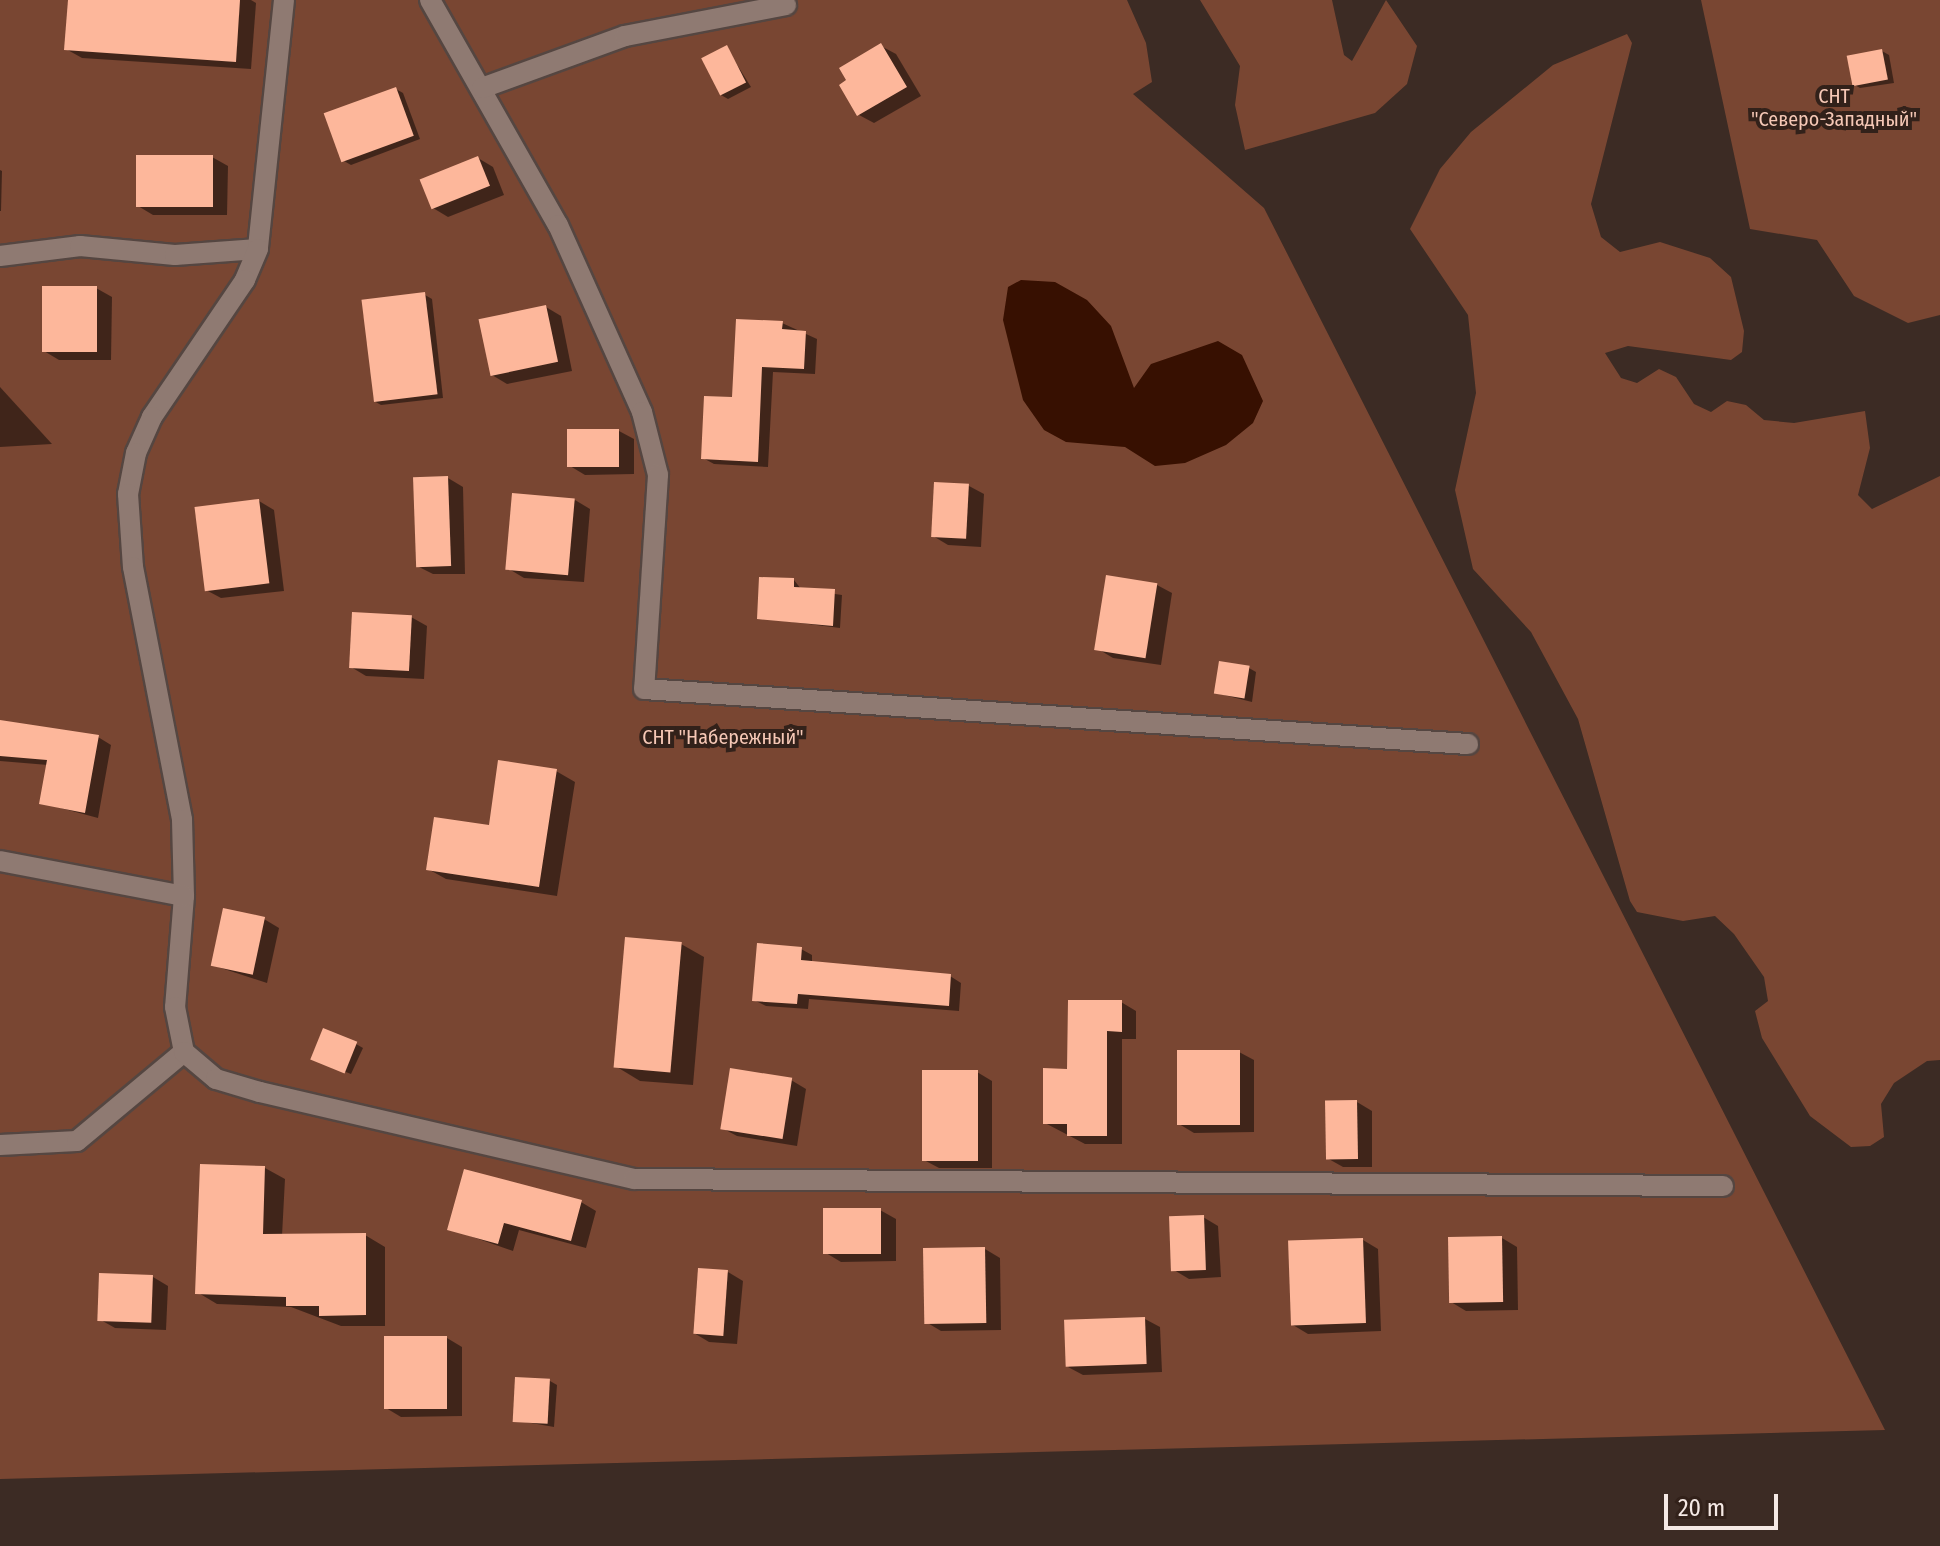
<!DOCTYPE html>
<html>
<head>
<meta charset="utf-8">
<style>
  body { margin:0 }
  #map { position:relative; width:1940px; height:1546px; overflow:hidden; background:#3c2b24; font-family:"Fira Sans Condensed",sans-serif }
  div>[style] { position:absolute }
  .green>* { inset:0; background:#794632 }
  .water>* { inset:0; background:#371001 }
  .shadow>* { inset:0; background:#0007 }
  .building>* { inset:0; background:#fdb79b; transform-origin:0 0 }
  .roads { filter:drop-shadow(2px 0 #554641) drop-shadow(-2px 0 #554641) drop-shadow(0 2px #554641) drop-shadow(0 -2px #554641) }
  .lane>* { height:20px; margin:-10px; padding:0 10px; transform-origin:10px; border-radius:10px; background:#8f7a72 }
  .street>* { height:20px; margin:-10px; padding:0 10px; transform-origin:10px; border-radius:10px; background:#8f7a72 }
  span { translate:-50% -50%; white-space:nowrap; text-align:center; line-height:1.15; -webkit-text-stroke:8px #32211a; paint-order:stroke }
  .park-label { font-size:20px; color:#f6c8b6 }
  .scale { position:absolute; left:1664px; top:1494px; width:114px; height:36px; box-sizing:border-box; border:4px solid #f5e9e5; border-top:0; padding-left:10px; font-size:24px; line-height:28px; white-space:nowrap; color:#f5e9e5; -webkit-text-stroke:6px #32211a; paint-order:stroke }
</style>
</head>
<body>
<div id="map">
  <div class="green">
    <i style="clip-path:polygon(0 0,1127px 0,1146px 43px,1152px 82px,1133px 94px,1264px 208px,1885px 1430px,0 1479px)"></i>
    <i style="clip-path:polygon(1200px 0,1332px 0,1344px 55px,1352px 61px,1386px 0,1417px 46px,1407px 84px,1375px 113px,1245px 150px,1235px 105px,1240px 66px)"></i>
    <i style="clip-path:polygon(1701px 0,1940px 0,1940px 315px,1908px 323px,1854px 296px,1817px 240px,1750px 229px)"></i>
    <i style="clip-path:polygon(1627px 34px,1632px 43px,1591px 204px,1601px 237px,1620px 252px,1660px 242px,1710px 258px,1731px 277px,1744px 331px,1742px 352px,1731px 360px,1628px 346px,1605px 353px,1621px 378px,1637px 383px,1659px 369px,1676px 377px,1694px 404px,1711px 412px,1727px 401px,1746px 405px,1764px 420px,1794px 423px,1865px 411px,1870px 448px,1858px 495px,1872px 509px,1940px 476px,1940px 1060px,1927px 1061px,1894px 1083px,1881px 1104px,1884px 1137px,1870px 1146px,1851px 1147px,1810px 1116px,1762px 1038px,1755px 1011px,1768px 1001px,1764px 977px,1734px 934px,1715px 916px,1683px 921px,1637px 912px,1630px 901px,1578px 719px,1531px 632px,1473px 569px,1455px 490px,1476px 393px,1468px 315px,1410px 229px,1440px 169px,1471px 132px,1553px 65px)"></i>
  </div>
  <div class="water">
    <i style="clip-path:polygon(1021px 280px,1055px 282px,1087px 300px,1111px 326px,1134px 388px,1151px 364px,1218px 341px,1242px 355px,1263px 401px,1253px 423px,1226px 445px,1185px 463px,1155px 466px,1125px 447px,1066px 442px,1044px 430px,1023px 400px,1003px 320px,1008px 287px)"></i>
  </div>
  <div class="shadow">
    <i style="clip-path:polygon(70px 0,251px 0,256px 3px,251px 69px,82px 58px,66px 49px)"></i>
    <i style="clip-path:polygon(881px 46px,896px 54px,921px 96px,874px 123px,859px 115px)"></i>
    <i style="clip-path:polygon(726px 47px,751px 87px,728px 99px,721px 95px)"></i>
    <i style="clip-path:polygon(1882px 51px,1889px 55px,1894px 83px,1860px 88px,1853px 84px)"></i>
    <i style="clip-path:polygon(396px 89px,403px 93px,420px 139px,351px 165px,344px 161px)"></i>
    <i style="clip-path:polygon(212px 157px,228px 166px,227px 215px,153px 215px,138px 206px)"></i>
    <i style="clip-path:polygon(478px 158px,493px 167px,504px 195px,448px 217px,433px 208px)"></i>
    <i style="clip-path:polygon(0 170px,2px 171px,1px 211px,0 211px)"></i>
    <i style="clip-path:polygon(96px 288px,112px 297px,111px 360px,59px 360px,44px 351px)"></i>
    <i style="clip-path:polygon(425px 295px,432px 299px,443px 398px,381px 405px,374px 401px)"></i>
    <i style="clip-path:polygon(546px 307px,561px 316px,572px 371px,507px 384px,492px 375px)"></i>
    <i style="clip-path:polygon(782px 323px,817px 339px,815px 374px,773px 372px,768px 467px,714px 464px,703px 458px)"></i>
    <i style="clip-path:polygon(0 387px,52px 444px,0 447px)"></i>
    <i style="clip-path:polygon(619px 431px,634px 439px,634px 474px,585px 475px,570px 466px)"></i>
    <i style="clip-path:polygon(448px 478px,463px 487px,465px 574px,433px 574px,417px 566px)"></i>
    <i style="clip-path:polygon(969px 486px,984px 494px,981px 547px,948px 545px,933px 536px)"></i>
    <i style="clip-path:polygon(575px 500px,590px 509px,584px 582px,524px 578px,509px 569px)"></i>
    <i style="clip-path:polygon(259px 501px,274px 510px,284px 591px,221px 598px,206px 590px)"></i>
    <i style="clip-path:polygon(794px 580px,801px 589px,842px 595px,840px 628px,759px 618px)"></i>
    <i style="clip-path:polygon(1157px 585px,1172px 593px,1161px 665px,1113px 658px,1098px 649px)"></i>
    <i style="clip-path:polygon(411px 617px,427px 626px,424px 679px,366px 676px,351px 667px)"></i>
    <i style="clip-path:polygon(1249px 668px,1256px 672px,1252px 702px,1216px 693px)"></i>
    <i style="clip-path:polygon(0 723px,98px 737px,111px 745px,98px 818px,42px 803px,48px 765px,0 761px)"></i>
    <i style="clip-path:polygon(556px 771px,575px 782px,557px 896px,446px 879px,428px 869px,490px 828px)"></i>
    <i style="clip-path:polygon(264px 919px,279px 928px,267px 983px,212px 965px)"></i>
    <i style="clip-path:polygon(681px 944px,704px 957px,693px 1085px,640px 1081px,617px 1067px)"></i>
    <i style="clip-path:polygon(801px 949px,812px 955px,812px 963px,950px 976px,961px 983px,959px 1011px,809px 999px,808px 1009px,766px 1006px,754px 1000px)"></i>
    <i style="clip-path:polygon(1121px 1002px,1136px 1011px,1136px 1039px,1122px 1039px,1122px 1144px,1085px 1144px,1045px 1123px,1069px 1071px)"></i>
    <i style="clip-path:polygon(356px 1044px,363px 1048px,351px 1074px,320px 1062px)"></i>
    <i style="clip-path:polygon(1239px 1052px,1254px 1060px,1254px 1132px,1194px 1133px,1179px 1124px)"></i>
    <i style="clip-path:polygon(977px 1072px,992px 1081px,992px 1168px,939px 1168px,924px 1160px)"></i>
    <i style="clip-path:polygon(791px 1080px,806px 1089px,797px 1146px,737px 1136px,722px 1128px)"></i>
    <i style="clip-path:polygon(1357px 1102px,1372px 1111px,1372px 1167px,1343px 1167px,1327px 1158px)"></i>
    <i style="clip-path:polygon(265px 1168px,285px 1179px,282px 1236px,365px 1235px,385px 1247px,385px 1326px,341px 1326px,291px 1307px,217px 1304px,197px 1292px)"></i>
    <i style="clip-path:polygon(581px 1202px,596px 1211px,586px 1248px,519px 1230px,513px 1251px,450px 1229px)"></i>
    <i style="clip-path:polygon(880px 1210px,896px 1219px,896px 1261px,841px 1262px,826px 1253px)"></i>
    <i style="clip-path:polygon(1203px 1217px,1218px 1226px,1221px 1277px,1189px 1279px,1174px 1270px)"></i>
    <i style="clip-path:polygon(1502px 1238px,1517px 1247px,1518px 1310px,1466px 1311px,1451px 1302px)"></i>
    <i style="clip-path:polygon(1363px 1240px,1378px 1249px,1381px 1331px,1308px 1334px,1293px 1325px)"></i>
    <i style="clip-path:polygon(985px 1249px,1000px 1258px,1001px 1330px,941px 1331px,926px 1322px)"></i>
    <i style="clip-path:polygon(728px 1272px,743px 1281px,737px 1344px,709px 1342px,694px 1333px)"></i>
    <i style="clip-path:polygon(153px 1277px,168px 1286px,166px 1330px,115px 1328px,99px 1319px)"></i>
    <i style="clip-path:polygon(1145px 1319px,1160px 1327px,1162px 1372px,1083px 1375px,1068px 1367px)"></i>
    <i style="clip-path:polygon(447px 1338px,462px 1347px,462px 1416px,401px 1417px,386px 1408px)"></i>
    <i style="clip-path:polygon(550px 1381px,557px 1385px,554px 1427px,514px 1420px)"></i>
  </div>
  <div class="building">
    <i style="clip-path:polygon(68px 0,240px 0,236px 62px,64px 50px)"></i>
    <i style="clip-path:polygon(881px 43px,907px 87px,857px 116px,839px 85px,846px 80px,839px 68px)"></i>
    <i style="left:727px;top:45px;width:42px;height:29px;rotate:63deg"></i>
    <i style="left:1882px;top:49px;width:31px;height:36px;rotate:79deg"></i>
    <i style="left:396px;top:87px;width:52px;height:77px;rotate:70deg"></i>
    <i style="left:136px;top:155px;width:77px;height:52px"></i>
    <i style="left:478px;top:156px;width:32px;height:63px;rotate:68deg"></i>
    <i style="left:42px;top:286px;width:55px;height:66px"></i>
    <i style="left:425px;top:292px;width:103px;height:64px;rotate:83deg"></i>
    <i style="left:546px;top:305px;width:58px;height:69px;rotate:78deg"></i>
    <i style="clip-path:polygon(736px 319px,783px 321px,782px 329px,806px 331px,804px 369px,762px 367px,758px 462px,701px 459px,704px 396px,732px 397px)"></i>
    <i style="left:567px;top:429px;width:52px;height:38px"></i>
    <i style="left:448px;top:476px;width:90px;height:35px;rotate:88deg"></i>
    <i style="left:934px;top:482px;width:35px;height:55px;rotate:3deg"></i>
    <i style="left:512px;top:493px;width:63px;height:77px;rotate:5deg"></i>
    <i style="left:259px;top:499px;width:85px;height:65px;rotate:83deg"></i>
    <i style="left:1106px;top:575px;width:52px;height:76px;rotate:9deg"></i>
    <i style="clip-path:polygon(759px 577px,794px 578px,794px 587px,835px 589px,833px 626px,757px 619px)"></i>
    <i style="left:352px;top:612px;width:60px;height:56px;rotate:3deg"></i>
    <i style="left:1219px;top:661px;width:31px;height:33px;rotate:9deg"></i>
    <i style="clip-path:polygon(0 720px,99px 735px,85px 813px,39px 804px,47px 760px,0 756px)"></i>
    <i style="clip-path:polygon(498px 760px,557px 769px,539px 887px,426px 870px,434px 817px,489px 825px)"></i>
    <i style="left:223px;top:908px;width:43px;height:59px;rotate:12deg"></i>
    <i style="left:625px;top:937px;width:57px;height:131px;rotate:5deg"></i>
    <i style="clip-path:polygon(757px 943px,802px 947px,801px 960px,951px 974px,949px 1006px,798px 994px,797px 1004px,752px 1001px)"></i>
    <i style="clip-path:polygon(1068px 1000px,1122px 1000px,1122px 1032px,1107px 1031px,1107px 1136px,1067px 1136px,1067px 1124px,1043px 1124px,1043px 1068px,1067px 1069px)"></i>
    <i style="left:323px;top:1028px;width:37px;height:34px;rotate:22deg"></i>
    <i style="left:1177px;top:1050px;width:63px;height:75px"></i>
    <i style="left:730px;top:1068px;width:63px;height:62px;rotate:9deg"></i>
    <i style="left:922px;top:1070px;width:56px;height:91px"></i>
    <i style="left:1357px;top:1100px;width:59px;height:32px;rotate:89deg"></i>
    <i style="clip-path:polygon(200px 1164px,265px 1166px,263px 1234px,366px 1233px,366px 1315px,319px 1316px,319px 1306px,286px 1306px,286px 1297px,195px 1294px)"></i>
    <i style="clip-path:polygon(464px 1169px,582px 1200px,571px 1241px,504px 1223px,498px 1244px,447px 1230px)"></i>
    <i style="left:823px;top:1208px;width:58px;height:46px"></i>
    <i style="left:1204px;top:1215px;width:55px;height:35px;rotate:88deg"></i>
    <i style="left:1502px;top:1236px;width:66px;height:54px;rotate:89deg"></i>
    <i style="left:1363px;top:1238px;width:85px;height:75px;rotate:88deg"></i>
    <i style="left:985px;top:1247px;width:76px;height:62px;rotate:89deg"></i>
    <i style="left:698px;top:1268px;width:30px;height:66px;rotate:4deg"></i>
    <i style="left:99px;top:1273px;width:54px;height:48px;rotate:2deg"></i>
    <i style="left:1145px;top:1317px;width:47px;height:81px;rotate:88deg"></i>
    <i style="left:384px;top:1336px;width:63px;height:73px"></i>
    <i style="left:515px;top:1377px;width:35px;height:45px;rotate:3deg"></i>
  </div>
  <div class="roads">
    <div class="lane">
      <i style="left:430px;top:0;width:259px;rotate:60.4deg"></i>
      <i style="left:558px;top:225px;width:205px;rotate:65.8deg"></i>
      <i style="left:642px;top:412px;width:65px;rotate:75.7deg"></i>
      <i style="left:658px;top:475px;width:214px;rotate:93.7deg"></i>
      <i style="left:644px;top:689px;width:826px;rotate:3.82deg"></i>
      <i style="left:482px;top:88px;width:152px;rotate:-20deg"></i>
      <i style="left:625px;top:36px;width:164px;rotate:-10.9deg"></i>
      <i style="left:0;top:256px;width:81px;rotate:-7.1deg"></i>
      <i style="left:80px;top:246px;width:95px;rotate:5.4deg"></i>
      <i style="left:175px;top:255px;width:83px;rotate:-4.1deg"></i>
      <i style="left:0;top:1145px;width:77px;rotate:-3deg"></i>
      <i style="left:77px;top:1141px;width:139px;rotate:-39.8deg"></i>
    </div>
    <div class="street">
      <i style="left:284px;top:0;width:250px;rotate:96deg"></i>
      <i style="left:258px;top:249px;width:34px;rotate:113deg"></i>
      <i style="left:245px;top:280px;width:166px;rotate:124.2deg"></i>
      <i style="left:152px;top:417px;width:39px;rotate:114deg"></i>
      <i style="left:136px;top:453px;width:42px;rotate:101deg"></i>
      <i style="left:128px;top:494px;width:73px;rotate:86.1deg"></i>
      <i style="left:133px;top:567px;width:258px;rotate:79deg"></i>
      <i style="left:182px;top:820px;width:76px;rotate:88.5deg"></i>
      <i style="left:184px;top:896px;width:111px;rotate:94.6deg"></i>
      <i style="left:175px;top:1007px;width:46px;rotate:78.7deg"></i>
      <i style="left:184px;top:1052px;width:42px;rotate:40.2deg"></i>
      <i style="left:216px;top:1079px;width:46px;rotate:16.5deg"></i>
      <i style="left:260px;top:1092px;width:384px;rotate:13.1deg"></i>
      <i style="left:634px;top:1179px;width:1089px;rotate:0.37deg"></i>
      <i style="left:0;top:861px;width:187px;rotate:10.8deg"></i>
    </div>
  </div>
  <div class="park-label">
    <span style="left:1834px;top:108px">СНТ<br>"Северо-Западный"</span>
    <span style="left:723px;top:737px">СНТ "Набережный"</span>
  </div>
  <div class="scale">20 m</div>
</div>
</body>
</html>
